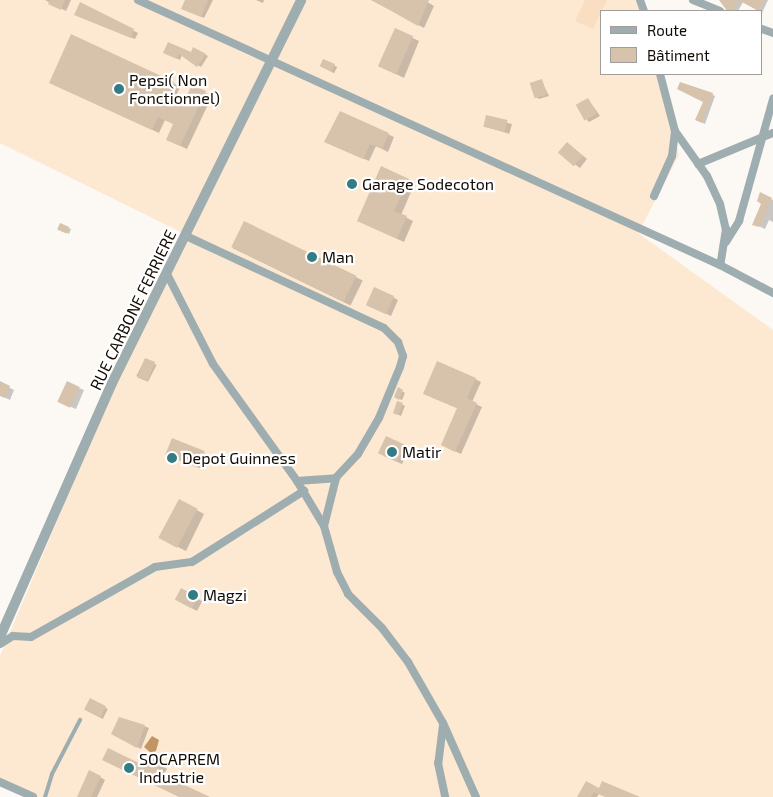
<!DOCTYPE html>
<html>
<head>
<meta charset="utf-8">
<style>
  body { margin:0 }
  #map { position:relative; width:773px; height:797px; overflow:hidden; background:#fcf8f4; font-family:"Exo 2",sans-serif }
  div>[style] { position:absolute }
  .built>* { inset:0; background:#fde8d1 }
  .green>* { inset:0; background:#fadec1 }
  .water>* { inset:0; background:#c29664 }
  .shadow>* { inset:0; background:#0003; transform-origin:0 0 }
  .building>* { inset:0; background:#d7c2ac; transform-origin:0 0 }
  .service>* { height:4px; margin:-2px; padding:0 2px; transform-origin:2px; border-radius:2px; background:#9eadaf }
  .minor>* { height:8px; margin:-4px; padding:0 4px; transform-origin:4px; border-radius:4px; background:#9eadaf }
  .tertiary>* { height:10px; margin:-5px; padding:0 5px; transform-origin:5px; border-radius:5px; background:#9eadaf }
  .dots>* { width:14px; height:14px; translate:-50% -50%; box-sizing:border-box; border:2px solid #fff; border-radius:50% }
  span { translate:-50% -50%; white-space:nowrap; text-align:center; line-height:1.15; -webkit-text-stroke:4.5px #fff; paint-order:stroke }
  .poi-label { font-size:16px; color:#110b04 }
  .left { translate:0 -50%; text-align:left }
  .street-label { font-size:16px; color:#110b04 }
  .legend { position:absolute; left:600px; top:10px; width:162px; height:65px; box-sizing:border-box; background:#fff; border:1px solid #a09d9b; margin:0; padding:6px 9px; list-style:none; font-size:15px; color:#110b04 }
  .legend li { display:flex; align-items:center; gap:10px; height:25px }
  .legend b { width:25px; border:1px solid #a09d9b }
</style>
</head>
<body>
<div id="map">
  <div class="built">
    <i style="clip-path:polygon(0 0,642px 0,644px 11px,602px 11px,602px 74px,659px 74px,679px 155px,638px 233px,773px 330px,773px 797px,28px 797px,0 784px,0 656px,138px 329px,185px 234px,0 143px)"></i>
  </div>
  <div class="green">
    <i style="clip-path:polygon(585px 0,607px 0,593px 29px,575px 21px)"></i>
  </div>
  <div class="water">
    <i style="clip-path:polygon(152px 736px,159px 740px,156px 751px,151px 753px,144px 747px)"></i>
  </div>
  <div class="shadow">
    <i style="clip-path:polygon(45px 0,71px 0,66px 11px)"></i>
    <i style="clip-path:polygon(196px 0,213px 0,204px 18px,187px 10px)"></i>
    <i style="clip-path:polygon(256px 0,264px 0,263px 3px)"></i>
    <i style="clip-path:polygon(371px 0,424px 0,434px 6px,424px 28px)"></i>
    <i style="clip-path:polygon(722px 0,768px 0,762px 13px,743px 2px,738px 11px,732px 11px)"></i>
    <i style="clip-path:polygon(80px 4px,138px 33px,135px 39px,80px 17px)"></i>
    <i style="clip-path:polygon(396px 30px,419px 41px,404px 78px,386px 69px)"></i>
    <i style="clip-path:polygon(194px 49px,208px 56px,201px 67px,182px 55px,180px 60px,165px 52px,191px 54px)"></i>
    <i style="left:324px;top:60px;width:15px;height:7px;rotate:28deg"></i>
    <i style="clip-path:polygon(541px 80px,549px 96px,539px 99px,536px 97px)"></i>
    <i style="clip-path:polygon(173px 83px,180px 87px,176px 96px,186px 101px,192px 86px,212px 96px,187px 149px,174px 143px,174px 124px,165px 120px,159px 133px,57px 86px)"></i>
    <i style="clip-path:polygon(712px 94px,715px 96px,705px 124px,699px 121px)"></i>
    <i style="clip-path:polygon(588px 99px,600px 116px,589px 122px,587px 120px)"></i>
    <i style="clip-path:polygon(340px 112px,394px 137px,388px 152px,376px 146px,369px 161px,332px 145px)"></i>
    <i style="left:487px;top:117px;width:26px;height:10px;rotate:16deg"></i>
    <i style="clip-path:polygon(571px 146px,587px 159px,580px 168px,559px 153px)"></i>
    <i style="clip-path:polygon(408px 180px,415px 183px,401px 215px,413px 221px,404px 242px,365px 224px)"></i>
    <i style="clip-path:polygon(760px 194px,773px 200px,773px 222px,769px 220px,765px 229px,754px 224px,763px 203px)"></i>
    <i style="left:245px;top:223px;width:131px;height:28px;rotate:26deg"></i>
    <i style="clip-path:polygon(59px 228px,68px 228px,71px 229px,69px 234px)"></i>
    <i style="clip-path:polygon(393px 297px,398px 300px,391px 316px,372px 307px)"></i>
    <i style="left:145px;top:359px;width:13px;height:19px;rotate:27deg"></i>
    <i style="clip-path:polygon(475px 379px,481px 382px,472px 402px,482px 407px,461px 454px,448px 448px,459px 409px,431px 397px)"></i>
    <i style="clip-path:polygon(0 383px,14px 390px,10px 400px,0 395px)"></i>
    <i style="clip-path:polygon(79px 388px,84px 390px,76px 409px,64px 404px)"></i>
    <i style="clip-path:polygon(398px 389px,405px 393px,402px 400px,395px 397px)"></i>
    <i style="clip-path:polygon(398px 402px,405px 406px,401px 416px,397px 414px)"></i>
    <i style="clip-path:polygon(386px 438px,409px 449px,402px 464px,384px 456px)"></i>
    <i style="clip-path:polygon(203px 452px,208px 455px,202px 469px,172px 457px)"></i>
    <i style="clip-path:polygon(180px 501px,204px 514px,186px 551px,168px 542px)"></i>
    <i style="left:181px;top:590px;width:24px;height:11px;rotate:28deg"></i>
    <i style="left:90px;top:700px;width:20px;height:11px;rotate:27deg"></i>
    <i style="clip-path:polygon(134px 722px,149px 728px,141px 749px,113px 734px)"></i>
    <i style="clip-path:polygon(158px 759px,167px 769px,163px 776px,207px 797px,180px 797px,140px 765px)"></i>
    <i style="clip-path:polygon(100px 777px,105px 780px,97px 797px,78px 797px)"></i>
    <i style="clip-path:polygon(600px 790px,636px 797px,599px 794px,597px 797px,578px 797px)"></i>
  </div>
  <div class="building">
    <i style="clip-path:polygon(50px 0,65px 0,61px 10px,48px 4px)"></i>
    <i style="clip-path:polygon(185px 0,208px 0,201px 17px,181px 9px)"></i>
    <i style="clip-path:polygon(372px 0,429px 0,418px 26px)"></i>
    <i style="clip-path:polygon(719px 0,764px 0,759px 11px,738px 0,733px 11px,727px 11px)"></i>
    <i style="clip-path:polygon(80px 2px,134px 29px,131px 38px,74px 15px)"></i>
    <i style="left:395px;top:28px;width:20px;height:42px;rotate:24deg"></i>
    <i style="clip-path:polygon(71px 34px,174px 82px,169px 92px,185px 99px,192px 85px,206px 91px,180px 146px,166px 140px,173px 124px,158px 117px,152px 130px,49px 83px)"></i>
    <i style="clip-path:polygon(168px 42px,191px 52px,193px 47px,206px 54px,197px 67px,179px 54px,177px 59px,163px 53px)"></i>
    <i style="left:323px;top:59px;width:13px;height:8px;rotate:23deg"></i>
    <i style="left:542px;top:79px;width:16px;height:13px;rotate:72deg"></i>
    <i style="clip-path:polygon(680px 82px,713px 93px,702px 123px,695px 120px,703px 102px,677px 89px)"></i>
    <i style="left:588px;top:98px;width:18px;height:14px;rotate:61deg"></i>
    <i style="clip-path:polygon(340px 111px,389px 133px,382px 149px,370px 144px,363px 159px,324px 142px)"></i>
    <i style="left:486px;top:115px;width:22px;height:12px;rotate:13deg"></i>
    <i style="left:567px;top:142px;width:21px;height:14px;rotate:41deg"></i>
    <i style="clip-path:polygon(381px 166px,409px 179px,394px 211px,407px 216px,397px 239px,357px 221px)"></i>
    <i style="clip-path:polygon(760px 192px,772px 198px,759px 227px,752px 225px,761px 204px,757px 201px)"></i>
    <i style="left:244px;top:221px;width:125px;height:29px;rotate:26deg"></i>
    <i style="left:60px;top:223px;width:10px;height:7px;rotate:24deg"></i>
    <i style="left:374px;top:287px;width:22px;height:20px;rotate:24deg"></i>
    <i style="left:145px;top:358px;width:11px;height:21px;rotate:22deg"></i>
    <i style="clip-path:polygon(437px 361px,476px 378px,467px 398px,477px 403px,455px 452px,441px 445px,457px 408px,423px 394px)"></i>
    <i style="clip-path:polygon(0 381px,10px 386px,5px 398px,0 396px)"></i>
    <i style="left:67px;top:381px;width:14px;height:23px;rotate:25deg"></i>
    <i style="clip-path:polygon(398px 387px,403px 390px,399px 400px,394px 397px)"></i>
    <i style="left:397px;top:401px;width:6px;height:13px;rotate:18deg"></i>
    <i style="left:386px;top:436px;width:21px;height:19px;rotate:25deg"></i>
    <i style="left:172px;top:438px;width:35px;height:18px;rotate:22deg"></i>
    <i style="left:179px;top:499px;width:21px;height:44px;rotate:28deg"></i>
    <i style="left:181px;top:588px;width:19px;height:13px;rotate:28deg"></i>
    <i style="left:90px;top:698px;width:18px;height:13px;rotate:27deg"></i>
    <i style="clip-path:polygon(119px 717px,145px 725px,137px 748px,111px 734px)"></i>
    <i style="clip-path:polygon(108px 748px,139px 763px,141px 756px,151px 760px,158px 757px,161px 765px,157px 772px,210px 797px,179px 797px,102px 760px)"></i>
    <i style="clip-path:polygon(89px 770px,101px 776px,91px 797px,77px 797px)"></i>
    <i style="clip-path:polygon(586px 781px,599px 788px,602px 781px,640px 797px,605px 797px,594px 792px,591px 797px,577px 797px)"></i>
  </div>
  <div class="service">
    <i style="left:45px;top:797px;width:24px;rotate:-73deg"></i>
    <i style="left:52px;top:774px;width:61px;rotate:-62.6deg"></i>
  </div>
  <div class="minor">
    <i style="left:138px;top:0;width:639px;rotate:24.48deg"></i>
    <i style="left:720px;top:265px;width:60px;rotate:27.8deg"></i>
    <i style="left:640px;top:0;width:12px;rotate:70deg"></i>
    <i style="left:693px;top:0;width:29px;rotate:22deg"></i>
    <i style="left:762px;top:29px;width:12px;rotate:20deg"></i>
    <i style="left:660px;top:74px;width:59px;rotate:75.3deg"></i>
    <i style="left:675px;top:131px;width:55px;rotate:54.6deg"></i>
    <i style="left:707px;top:176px;width:31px;rotate:65deg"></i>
    <i style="left:720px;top:204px;width:26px;rotate:77deg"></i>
    <i style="left:726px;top:229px;width:36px;rotate:99deg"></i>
    <i style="left:698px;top:164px;width:81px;rotate:-22.5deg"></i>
    <i style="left:654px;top:196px;width:44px;rotate:-65.8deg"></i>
    <i style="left:672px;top:156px;width:25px;rotate:-83deg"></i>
    <i style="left:186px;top:236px;width:218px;rotate:24.9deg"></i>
    <i style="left:384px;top:328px;width:20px;rotate:45deg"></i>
    <i style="left:398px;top:342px;width:15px;rotate:70deg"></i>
    <i style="left:403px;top:356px;width:11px;rotate:105deg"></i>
    <i style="left:400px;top:367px;width:55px;rotate:112.4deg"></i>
    <i style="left:379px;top:418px;width:42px;rotate:120.3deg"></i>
    <i style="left:358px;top:454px;width:33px;rotate:133deg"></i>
    <i style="left:336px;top:478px;width:49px;rotate:104deg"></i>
    <i style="left:726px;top:242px;width:25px;rotate:-58deg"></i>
    <i style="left:739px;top:221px;width:127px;rotate:-74.4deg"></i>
    <i style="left:167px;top:274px;width:101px;rotate:62.9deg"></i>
    <i style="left:213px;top:364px;width:144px;rotate:54.3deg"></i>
    <i style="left:297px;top:481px;width:52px;rotate:59deg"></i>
    <i style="left:324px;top:526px;width:48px;rotate:74.2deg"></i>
    <i style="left:337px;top:572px;width:25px;rotate:63deg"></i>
    <i style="left:348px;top:594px;width:48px;rotate:45deg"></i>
    <i style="left:382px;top:628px;width:43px;rotate:52.6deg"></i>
    <i style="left:408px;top:662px;width:70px;rotate:60.2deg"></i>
    <i style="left:443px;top:723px;width:81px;rotate:66deg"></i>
    <i style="left:297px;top:481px;width:39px;rotate:-4deg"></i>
    <i style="left:0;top:644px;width:15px;rotate:-32deg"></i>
    <i style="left:13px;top:636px;width:18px;rotate:3deg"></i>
    <i style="left:31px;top:637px;width:142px;rotate:-29.4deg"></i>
    <i style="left:155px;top:567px;width:37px;rotate:-8deg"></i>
    <i style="left:192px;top:562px;width:133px;rotate:-32.4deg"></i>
    <i style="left:443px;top:725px;width:38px;rotate:97deg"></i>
    <i style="left:438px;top:763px;width:35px;rotate:78deg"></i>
    <i style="left:0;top:782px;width:36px;rotate:24deg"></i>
  </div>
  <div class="tertiary">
    <i style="left:0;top:637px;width:278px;rotate:-66.2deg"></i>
    <i style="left:112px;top:383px;width:427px;rotate:-63.7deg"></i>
  </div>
  <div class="dots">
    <i style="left:119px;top:89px;background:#347c84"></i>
    <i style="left:352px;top:184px;background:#347c84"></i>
    <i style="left:312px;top:257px;background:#347c84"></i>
    <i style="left:392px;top:452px;background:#347c84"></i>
    <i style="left:172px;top:458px;background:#347c84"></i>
    <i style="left:193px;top:595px;background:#347c84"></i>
    <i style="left:129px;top:768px;background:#347c84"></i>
  </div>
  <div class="poi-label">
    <span class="left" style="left:129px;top:89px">Pepsi( Non<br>Fonctionnel)</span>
    <span class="left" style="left:362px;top:184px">Garage Sodecoton</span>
    <span class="left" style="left:322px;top:257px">Man</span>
    <span class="left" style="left:402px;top:452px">Matir</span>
    <span class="left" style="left:182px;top:458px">Depot Guinness</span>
    <span class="left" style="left:203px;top:595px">Magzi</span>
    <span class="left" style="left:139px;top:768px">SOCAPREM<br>Industrie</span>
  </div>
  <div class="street-label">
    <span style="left:133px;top:310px;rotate:-64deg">RUE CARBONE FERRIERE</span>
  </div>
  <ul class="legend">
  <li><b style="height:6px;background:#9eadaf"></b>Route</li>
  <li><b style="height:14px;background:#d7c2ac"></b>Bâtiment</li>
  </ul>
</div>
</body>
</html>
